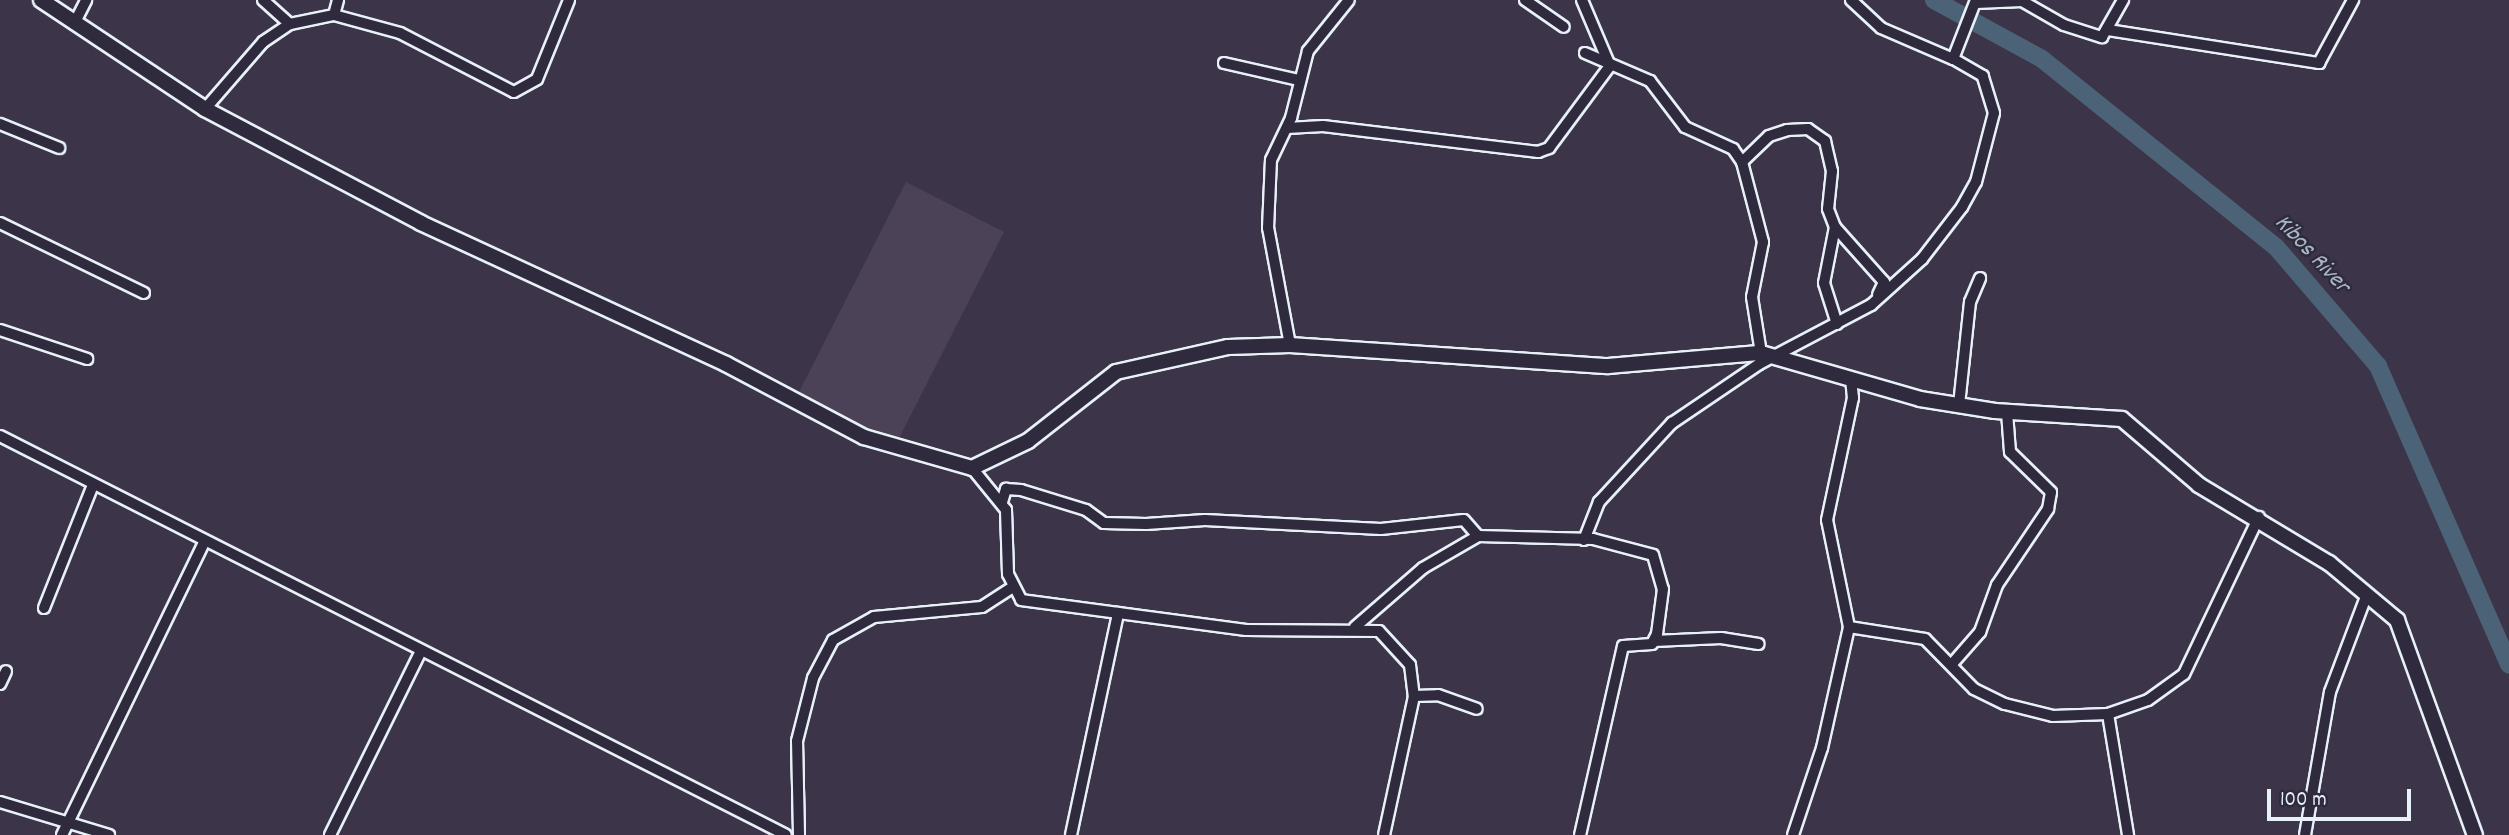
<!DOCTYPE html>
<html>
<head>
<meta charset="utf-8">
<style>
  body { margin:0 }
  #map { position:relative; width:2509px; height:835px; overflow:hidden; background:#3c3549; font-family:Dekko,sans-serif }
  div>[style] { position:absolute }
  .built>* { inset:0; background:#4c4257; transform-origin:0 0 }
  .river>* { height:18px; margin:-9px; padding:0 9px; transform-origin:9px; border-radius:9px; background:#4c6277 }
  .roads { filter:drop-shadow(2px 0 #e8f1f8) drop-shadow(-2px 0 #e8f1f8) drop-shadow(0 2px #e8f1f8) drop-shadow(0 -2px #e8f1f8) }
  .street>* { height:10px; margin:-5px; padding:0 5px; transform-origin:5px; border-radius:5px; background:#2f2a3d }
  .secondary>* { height:14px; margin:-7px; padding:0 7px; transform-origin:7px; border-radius:7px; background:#2f2a3d }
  span { translate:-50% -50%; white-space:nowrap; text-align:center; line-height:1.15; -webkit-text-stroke:5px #2f2a3d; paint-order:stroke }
  .water-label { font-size:24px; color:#aab8c4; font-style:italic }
  .scale { position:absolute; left:2267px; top:789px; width:144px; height:32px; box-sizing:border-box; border:4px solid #e8f1f8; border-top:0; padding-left:9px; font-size:21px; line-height:24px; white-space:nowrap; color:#e8f1f8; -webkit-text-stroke:5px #2f2a3d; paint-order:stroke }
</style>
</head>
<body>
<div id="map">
  <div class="built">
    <i style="left:906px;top:182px;width:110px;height:239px;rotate:27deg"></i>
  </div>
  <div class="river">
    <i style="left:1934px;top:0;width:123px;rotate:28.6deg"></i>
    <i style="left:2042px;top:59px;width:300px;rotate:38.8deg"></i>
    <i style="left:2276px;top:247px;width:157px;rotate:49.4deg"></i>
    <i style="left:2378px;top:366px;width:326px;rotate:66.3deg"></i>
  </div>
  <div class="roads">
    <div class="street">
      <i style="left:263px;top:0;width:36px;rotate:42deg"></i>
      <i style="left:1525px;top:0;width:47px;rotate:34.7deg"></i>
      <i style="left:1582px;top:0;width:72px;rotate:67deg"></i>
      <i style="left:1851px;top:0;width:41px;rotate:43deg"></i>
      <i style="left:1881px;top:28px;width:78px;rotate:23.3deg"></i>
      <i style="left:1976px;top:3px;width:46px;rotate:-2.5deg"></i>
      <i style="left:2022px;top:1px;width:48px;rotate:29.7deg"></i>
      <i style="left:2064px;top:25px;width:40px;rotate:18deg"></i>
      <i style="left:2102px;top:37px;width:43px;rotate:-60.4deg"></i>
      <i style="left:334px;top:15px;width:68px;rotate:15.3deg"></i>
      <i style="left:400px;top:33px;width:128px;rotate:27.4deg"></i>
      <i style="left:514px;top:92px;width:26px;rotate:-29deg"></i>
      <i style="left:537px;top:79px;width:85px;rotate:-67.9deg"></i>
      <i style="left:74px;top:24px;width:27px;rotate:-63deg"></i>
      <i style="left:2108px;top:30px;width:214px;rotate:8.9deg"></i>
      <i style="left:2319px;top:63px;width:72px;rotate:-61.6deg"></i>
      <i style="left:1585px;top:53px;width:71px;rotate:23.3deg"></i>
      <i style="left:1650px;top:81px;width:58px;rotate:52.7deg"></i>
      <i style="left:1685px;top:127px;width:53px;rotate:24.6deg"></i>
      <i style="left:1733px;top:149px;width:16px;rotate:55deg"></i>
      <i style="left:1742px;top:162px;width:83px;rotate:75.3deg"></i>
      <i style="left:1763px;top:242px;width:56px;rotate:101.3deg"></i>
      <i style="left:1752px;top:297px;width:57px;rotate:80.9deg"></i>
      <i style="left:1224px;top:63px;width:76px;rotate:12.9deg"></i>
      <i style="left:205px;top:109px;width:89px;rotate:-49.1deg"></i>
      <i style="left:263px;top:42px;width:32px;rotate:-34deg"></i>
      <i style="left:290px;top:24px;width:45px;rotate:-11.6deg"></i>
      <i style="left:334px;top:15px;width:16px;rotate:-75deg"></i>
      <i style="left:0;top:124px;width:64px;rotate:22.1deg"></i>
      <i style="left:1287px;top:128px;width:36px;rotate:-3deg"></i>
      <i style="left:1323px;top:126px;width:217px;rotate:6.9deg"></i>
      <i style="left:1538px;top:152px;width:12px;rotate:-20deg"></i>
      <i style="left:1549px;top:148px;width:102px;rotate:-53.4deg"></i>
      <i style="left:1742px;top:162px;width:37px;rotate:-44deg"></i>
      <i style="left:1769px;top:136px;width:19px;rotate:-18deg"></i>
      <i style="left:1787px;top:130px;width:21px;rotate:-3deg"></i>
      <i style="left:1808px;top:129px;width:21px;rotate:35deg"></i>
      <i style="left:1825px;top:141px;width:31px;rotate:77deg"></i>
      <i style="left:1832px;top:171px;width:38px;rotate:96deg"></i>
      <i style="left:1828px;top:209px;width:19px;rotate:69deg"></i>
      <i style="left:1835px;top:227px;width:74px;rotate:48.3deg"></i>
      <i style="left:1884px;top:282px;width:14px;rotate:115deg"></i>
      <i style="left:0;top:223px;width:160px;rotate:25.9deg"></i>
      <i style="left:1835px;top:227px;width:57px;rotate:101.1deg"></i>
      <i style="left:1824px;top:283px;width:43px;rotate:72.4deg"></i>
      <i style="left:0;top:330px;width:92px;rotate:18.4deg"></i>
      <i style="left:1290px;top:345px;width:119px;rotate:-100.6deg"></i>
      <i style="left:1268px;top:228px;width:68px;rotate:-87.5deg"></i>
      <i style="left:1271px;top:160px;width:47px;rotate:-64.5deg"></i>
      <i style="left:1291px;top:118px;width:69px;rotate:-75.8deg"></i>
      <i style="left:1308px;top:51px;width:65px;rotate:-51.2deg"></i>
      <i style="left:1959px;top:405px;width:104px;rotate:-83.9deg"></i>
      <i style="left:1970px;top:302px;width:26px;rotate:-67deg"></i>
      <i style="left:0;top:436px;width:881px;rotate:26.91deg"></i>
      <i style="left:972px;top:468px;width:54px;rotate:51deg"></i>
      <i style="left:1006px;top:510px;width:64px;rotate:88.2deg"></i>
      <i style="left:1008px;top:574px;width:29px;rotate:63deg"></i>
      <i style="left:1021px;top:600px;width:227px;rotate:7.6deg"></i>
      <i style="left:1246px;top:630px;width:133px;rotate:0.4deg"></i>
      <i style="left:1379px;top:631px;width:46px;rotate:47.6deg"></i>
      <i style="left:1410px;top:665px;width:31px;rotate:83deg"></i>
      <i style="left:1002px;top:502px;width:14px;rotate:-73deg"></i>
      <i style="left:1006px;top:489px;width:15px;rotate:4deg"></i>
      <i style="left:1021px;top:490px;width:68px;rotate:17.1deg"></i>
      <i style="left:1086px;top:510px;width:22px;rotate:36deg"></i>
      <i style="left:1104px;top:523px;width:42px;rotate:1.4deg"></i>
      <i style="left:1146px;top:524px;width:59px;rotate:-3.9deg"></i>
      <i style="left:1205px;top:520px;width:176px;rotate:2.9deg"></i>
      <i style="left:1381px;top:529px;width:83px;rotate:-6.2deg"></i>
      <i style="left:1464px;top:520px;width:21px;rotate:49deg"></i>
      <i style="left:1478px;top:536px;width:115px;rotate:1.5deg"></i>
      <i style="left:1593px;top:539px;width:62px;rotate:14.9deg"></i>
      <i style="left:1653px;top:555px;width:35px;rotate:74deg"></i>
      <i style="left:1663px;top:589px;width:45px;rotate:97.6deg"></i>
      <i style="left:1657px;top:634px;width:11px;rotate:117deg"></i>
      <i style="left:1652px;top:644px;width:29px;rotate:176deg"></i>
      <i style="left:1623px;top:646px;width:194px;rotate:102.8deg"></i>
      <i style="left:1584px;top:540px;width:41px;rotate:-68.5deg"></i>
      <i style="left:1599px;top:502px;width:108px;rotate:-47.3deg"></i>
      <i style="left:1672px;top:423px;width:105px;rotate:-34.1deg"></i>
      <i style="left:1759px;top:364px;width:127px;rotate:-27.8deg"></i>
      <i style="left:1871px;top:305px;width:69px;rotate:-42deg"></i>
      <i style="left:1922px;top:259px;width:66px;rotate:-52.4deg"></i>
      <i style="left:1962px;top:207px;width:29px;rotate:-61deg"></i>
      <i style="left:1976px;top:182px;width:71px;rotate:-75.4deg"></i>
      <i style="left:1994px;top:113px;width:39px;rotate:-107deg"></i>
      <i style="left:1983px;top:76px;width:34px;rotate:-150deg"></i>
      <i style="left:1953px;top:59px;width:63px;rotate:-68.7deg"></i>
      <i style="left:44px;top:608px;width:132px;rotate:-68.3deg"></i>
      <i style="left:1355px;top:627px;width:90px;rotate:-40.9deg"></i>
      <i style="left:1423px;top:568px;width:64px;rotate:-30.2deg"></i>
      <i style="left:1849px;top:627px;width:77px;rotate:9deg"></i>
      <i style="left:1925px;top:639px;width:70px;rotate:45.6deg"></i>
      <i style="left:1974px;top:689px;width:34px;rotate:26deg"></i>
      <i style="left:2005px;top:704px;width:49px;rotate:14deg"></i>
      <i style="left:2053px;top:716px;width:55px;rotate:-2.1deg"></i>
      <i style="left:2108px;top:714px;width:42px;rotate:-19.3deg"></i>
      <i style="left:2148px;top:700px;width:44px;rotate:-35.8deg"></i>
      <i style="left:2184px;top:674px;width:174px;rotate:-64.5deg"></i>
      <i style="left:1654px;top:641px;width:67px;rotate:-2.6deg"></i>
      <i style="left:1721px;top:638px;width:38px;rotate:9deg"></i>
      <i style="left:1952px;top:664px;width:43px;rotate:-48.8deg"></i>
      <i style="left:1980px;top:632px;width:50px;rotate:-70.1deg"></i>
      <i style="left:1997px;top:585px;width:92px;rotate:-56.1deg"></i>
      <i style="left:2048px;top:509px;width:17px;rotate:-80deg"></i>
      <i style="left:2051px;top:492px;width:57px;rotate:-135.7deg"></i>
      <i style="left:2010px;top:452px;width:40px;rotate:-94.3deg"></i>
      <i style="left:0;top:684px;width:14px;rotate:-65deg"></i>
      <i style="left:2108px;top:714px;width:123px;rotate:80.6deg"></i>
      <i style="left:0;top:802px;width:114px;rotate:16.8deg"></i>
      <i style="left:62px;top:835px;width:326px;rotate:-64.1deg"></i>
      <i style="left:330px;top:835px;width:205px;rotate:-63.7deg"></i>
      <i style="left:799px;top:835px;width:94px;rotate:-91.2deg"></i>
      <i style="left:797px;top:741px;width:65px;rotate:-75.7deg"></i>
      <i style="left:813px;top:678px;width:43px;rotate:-62.2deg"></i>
      <i style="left:833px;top:640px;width:47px;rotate:-29.3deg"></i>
      <i style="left:874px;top:617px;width:108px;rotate:-5.3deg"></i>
      <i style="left:982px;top:607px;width:35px;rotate:-33deg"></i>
      <i style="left:1071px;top:835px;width:227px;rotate:-78deg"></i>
      <i style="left:1384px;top:835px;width:142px;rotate:-77.8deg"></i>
      <i style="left:1414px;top:696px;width:24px;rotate:-2deg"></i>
      <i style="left:1438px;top:695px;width:41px;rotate:19.7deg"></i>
      <i style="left:1793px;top:835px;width:92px;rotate:-71.6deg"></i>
      <i style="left:1822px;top:748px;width:124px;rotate:-77.4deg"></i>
      <i style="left:1849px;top:627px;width:109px;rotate:-101.6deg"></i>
      <i style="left:1827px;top:520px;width:125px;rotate:-78deg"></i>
      <i style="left:1853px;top:398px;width:20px;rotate:-96deg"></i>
      <i style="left:2305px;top:835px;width:145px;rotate:-80.1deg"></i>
      <i style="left:2330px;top:692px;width:105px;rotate:-69.3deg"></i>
    </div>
    <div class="secondary">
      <i style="left:41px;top:0;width:197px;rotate:33.6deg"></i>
      <i style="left:205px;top:109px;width:244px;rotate:27.8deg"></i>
      <i style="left:421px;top:223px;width:336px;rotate:24.8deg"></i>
      <i style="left:726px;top:364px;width:156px;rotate:27.9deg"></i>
      <i style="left:864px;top:437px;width:112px;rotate:16deg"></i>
      <i style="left:972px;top:468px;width:62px;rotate:-25.7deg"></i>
      <i style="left:1028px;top:441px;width:112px;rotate:-38.1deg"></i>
      <i style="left:1116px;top:372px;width:115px;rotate:-12.6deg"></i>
      <i style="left:1228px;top:347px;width:62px;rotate:-1.8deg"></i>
      <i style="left:1290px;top:345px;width:319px;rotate:3.8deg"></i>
      <i style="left:1608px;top:366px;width:154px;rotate:-4.9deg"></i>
      <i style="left:1761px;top:353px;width:166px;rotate:16.1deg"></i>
      <i style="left:1920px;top:399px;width:76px;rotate:9.1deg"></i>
      <i style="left:1995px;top:411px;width:127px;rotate:3.6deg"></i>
      <i style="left:2122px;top:419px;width:101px;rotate:40.6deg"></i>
      <i style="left:2199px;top:485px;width:152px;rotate:31deg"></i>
      <i style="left:2329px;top:563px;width:89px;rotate:40deg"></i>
      <i style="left:2397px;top:620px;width:229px;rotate:70.1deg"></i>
    </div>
  </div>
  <div class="water-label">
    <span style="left:2311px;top:255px;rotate:47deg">Kibos River</span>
  </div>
  <div class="scale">100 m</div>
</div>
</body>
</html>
